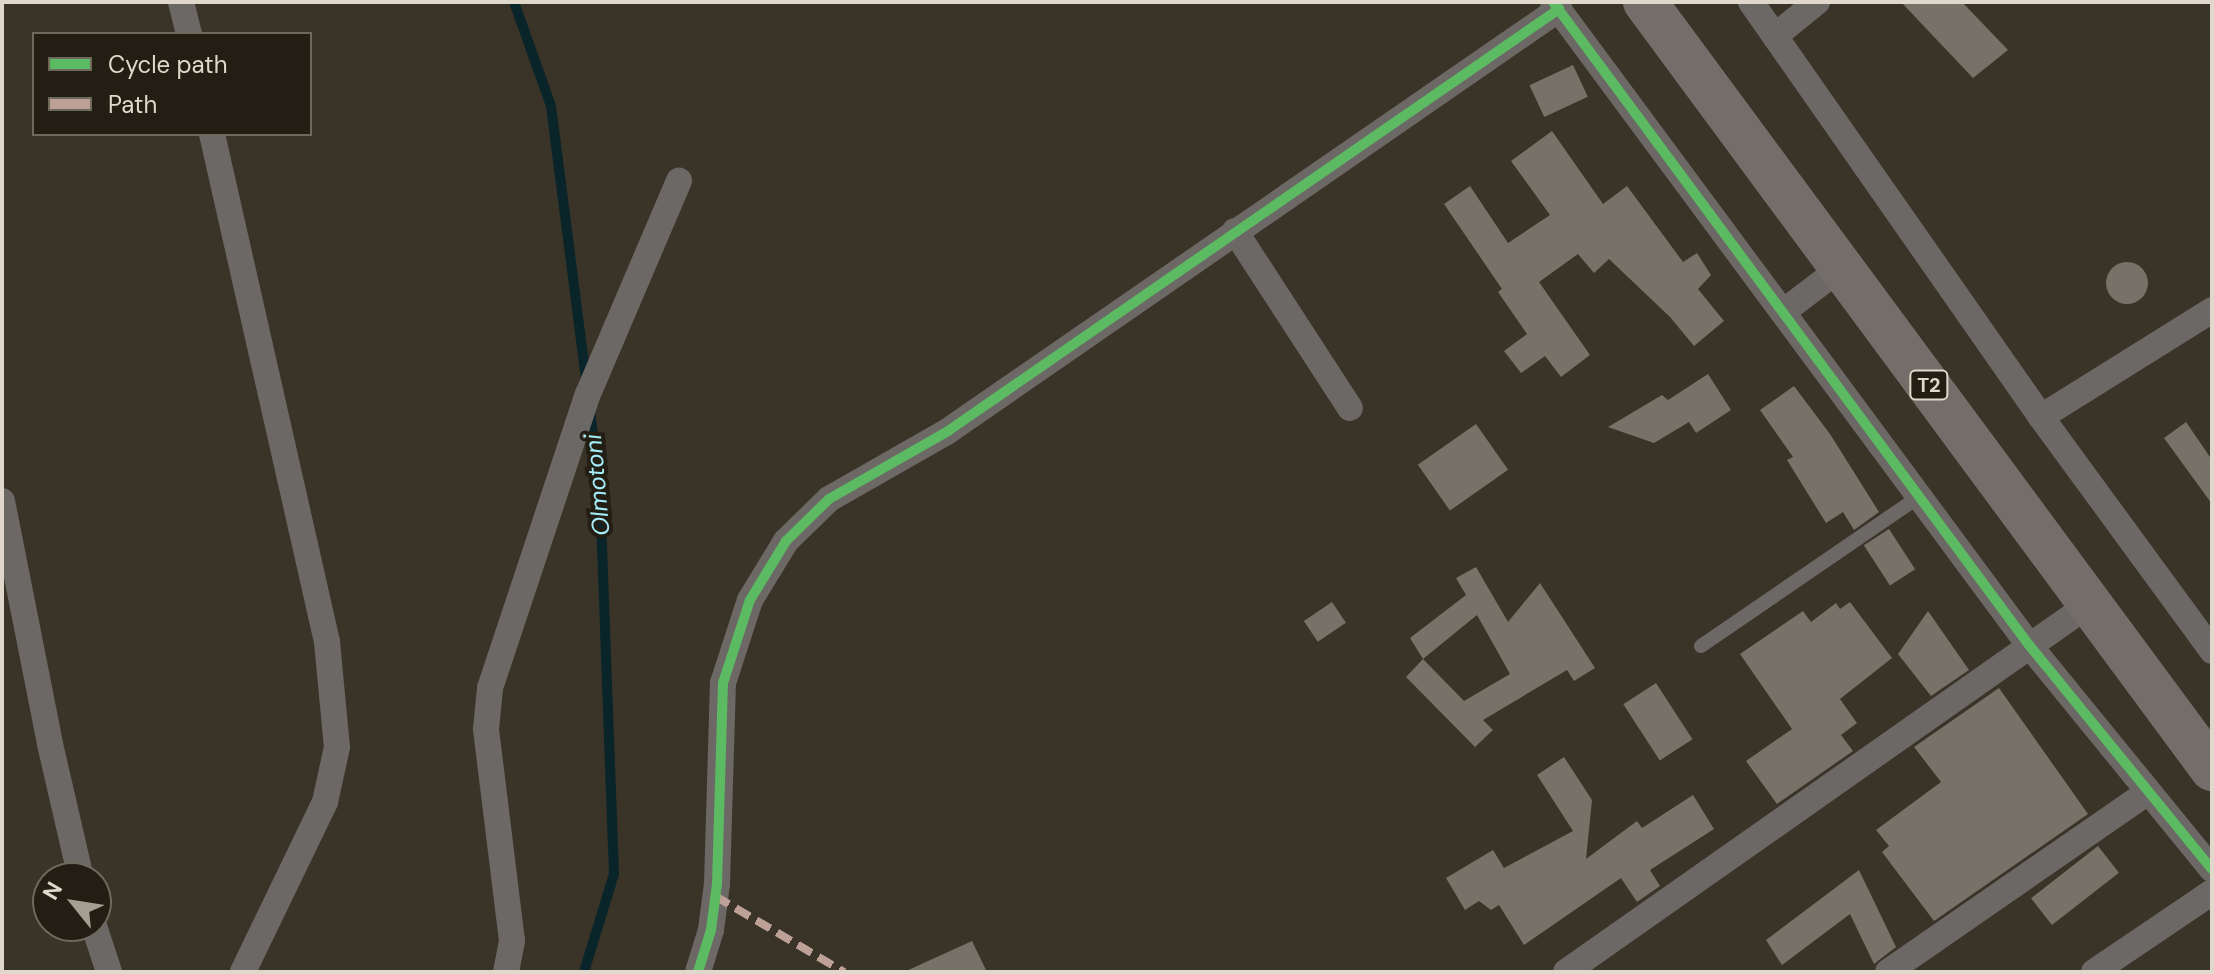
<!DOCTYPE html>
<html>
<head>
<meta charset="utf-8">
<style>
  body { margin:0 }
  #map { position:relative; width:2214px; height:974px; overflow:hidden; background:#393328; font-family:"DM Sans",sans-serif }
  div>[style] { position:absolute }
  .stream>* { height:10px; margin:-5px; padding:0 5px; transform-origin:5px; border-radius:5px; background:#0a2529 }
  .building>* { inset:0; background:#777268; transform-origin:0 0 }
  .round { border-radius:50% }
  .service>* { height:14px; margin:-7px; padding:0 7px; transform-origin:7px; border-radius:7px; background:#6c6865 }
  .minor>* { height:26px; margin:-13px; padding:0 13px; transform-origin:13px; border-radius:13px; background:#6c6865 }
  .trunk>* { height:44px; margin:-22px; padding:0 22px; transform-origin:22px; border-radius:22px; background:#746e6a }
  .quiet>* { height:8px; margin-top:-4px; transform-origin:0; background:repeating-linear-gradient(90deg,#bda197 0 16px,transparent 0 24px) }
  .cycleway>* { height:10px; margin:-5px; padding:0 5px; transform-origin:5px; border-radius:5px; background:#5cba63 }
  span { translate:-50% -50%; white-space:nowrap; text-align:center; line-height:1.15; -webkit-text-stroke:8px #231e14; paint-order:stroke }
  .shield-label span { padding:2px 6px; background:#231e14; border:2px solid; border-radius:6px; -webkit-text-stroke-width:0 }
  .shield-label { font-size:20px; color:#dfd8cb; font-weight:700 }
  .water-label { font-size:24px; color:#a4edf9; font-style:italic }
  .frame { position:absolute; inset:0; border:4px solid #dfd8cb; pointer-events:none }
  .legend { position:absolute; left:32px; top:32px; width:280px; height:104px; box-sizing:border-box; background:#231e14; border:2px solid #6e685d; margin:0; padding:10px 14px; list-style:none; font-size:24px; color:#dfd8cb }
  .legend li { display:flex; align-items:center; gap:16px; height:40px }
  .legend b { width:40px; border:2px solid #6e685d }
  .north { position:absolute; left:32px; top:862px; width:80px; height:80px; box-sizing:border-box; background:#231e14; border:2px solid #6e685d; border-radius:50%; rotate:300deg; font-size:22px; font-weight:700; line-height:32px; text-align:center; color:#dfd8cb }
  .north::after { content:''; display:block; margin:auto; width:28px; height:36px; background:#a59e92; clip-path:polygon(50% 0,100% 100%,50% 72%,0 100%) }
</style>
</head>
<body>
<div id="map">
  <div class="stream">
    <i style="left:514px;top:2px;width:110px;rotate:70.4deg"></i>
    <i style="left:551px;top:106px;width:276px;rotate:82.7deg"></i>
    <i style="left:584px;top:972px;width:102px;rotate:-73deg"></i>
    <i style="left:614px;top:874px;width:389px;rotate:-92.1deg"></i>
    <i style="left:600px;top:485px;width:75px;rotate:-97.7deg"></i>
  </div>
  <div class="building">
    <i style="clip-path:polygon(1901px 2px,1962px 2px,2008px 50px,1973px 78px)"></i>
    <i style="left:1573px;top:65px;width:35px;height:48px;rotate:65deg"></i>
    <i style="clip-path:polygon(1552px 131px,1603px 204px,1627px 186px,1683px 262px,1697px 253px,1711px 275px,1698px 289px,1724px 321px,1694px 346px,1670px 317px,1609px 259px,1594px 273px,1578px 254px,1539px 282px,1590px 355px,1561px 377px,1545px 356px,1521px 373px,1504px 351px,1527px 334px,1498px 292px,1502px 289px,1444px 204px,1470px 186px,1508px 243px,1550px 215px,1511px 161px)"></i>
    <i class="round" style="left:2106px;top:262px;width:42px;height:42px"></i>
    <i style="clip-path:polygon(1708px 374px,1731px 410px,1696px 433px,1689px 422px,1654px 443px,1608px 427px,1662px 395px,1668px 400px)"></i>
    <i style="clip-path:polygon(1794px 386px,1830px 434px,1879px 512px,1854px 530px,1843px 512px,1826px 523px,1787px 460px,1793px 457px,1760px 410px)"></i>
    <i style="clip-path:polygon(2186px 422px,2212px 460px,2212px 504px,2164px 438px)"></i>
    <i style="left:1476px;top:424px;width:56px;height:71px;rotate:55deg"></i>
    <i style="left:1889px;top:529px;width:48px;height:30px;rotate:57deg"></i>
    <i style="clip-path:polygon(evenodd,1476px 567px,1508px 622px,1540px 583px,1595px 668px,1574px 681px,1567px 670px,1483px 720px,1493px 730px,1475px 747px,1406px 677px,1423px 659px,1410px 638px,1466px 595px,1456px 578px,1476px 567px,1477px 615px,1510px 674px,1464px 701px,1423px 659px,1477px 615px)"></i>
    <i style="left:1332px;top:602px;width:25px;height:34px;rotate:56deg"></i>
    <i style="clip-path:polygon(1850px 602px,1892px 658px,1840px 699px,1857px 723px,1841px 735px,1853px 751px,1777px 804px,1746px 761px,1792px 729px,1740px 654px,1803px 611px,1811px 622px,1836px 603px,1840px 609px)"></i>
    <i style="clip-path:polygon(1928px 611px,1969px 670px,1931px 696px,1898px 654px)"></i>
    <i style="left:1656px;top:683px;width:67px;height:39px;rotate:57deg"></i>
    <i style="clip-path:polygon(1999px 688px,2088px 814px,1934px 921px,1882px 852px,1889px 846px,1876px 830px,1941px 782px,1914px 747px)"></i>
    <i style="clip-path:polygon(1564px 757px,1592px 800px,1586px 859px,1637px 821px,1642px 828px,1693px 795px,1714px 829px,1650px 870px,1660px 886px,1637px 902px,1621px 878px,1524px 945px,1499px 905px,1491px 910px,1479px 901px,1465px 910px,1446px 878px,1493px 850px,1504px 868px,1573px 831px,1537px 775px)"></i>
    <i style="left:2098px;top:846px;width:34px;height:85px;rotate:52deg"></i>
    <i style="clip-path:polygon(1859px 870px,1896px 947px,1874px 964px,1850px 914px,1782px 965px,1766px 940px)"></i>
    <i style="clip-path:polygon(972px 941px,987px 972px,904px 972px)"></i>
  </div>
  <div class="service">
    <i style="left:1701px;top:646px;width:264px;rotate:-34.4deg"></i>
  </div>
  <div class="minor">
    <i style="left:181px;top:2px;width:33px;rotate:76deg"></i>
    <i style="left:1553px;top:2px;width:800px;rotate:53.49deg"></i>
    <i style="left:2029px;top:645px;width:289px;rotate:50.8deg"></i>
    <i style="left:1751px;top:2px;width:506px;rotate:55.05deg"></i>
    <i style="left:2041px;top:417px;width:290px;rotate:53.8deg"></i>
    <i style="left:1775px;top:36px;width:54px;rotate:-39deg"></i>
    <i style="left:212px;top:134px;width:521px;rotate:77.24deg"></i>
    <i style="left:327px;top:642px;width:105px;rotate:84.6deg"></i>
    <i style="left:337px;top:747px;width:56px;rotate:102.3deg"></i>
    <i style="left:325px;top:802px;width:189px;rotate:115.8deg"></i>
    <i style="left:1235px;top:231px;width:211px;rotate:57deg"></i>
    <i style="left:1783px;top:312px;width:74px;rotate:-37.3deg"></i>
    <i style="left:2041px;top:417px;width:202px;rotate:-32deg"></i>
    <i style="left:2px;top:501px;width:248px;rotate:78.8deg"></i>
    <i style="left:50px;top:744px;width:138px;rotate:77deg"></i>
    <i style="left:94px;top:926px;width:48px;rotate:71.9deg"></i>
    <i style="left:506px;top:972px;width:32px;rotate:-79deg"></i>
    <i style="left:512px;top:941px;width:214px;rotate:-97deg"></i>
    <i style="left:486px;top:729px;width:41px;rotate:-84.4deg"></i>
    <i style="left:490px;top:688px;width:310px;rotate:-71.6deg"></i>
    <i style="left:588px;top:394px;width:232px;rotate:-66.9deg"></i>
    <i style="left:698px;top:972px;width:44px;rotate:-72.8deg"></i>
    <i style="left:711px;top:930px;width:46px;rotate:-82.6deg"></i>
    <i style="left:717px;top:884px;width:201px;rotate:-88.3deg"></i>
    <i style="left:723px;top:683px;width:87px;rotate:-72deg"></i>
    <i style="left:750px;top:600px;width:69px;rotate:-58.6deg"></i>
    <i style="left:786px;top:541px;width:60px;rotate:-44.3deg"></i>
    <i style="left:829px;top:499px;width:137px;rotate:-29.7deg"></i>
    <i style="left:948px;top:431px;width:743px;rotate:-34.63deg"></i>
    <i style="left:1566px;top:972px;width:642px;rotate:-35.1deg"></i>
    <i style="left:1888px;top:972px;width:316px;rotate:-34.7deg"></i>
    <i style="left:2094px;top:972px;width:143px;rotate:-34.1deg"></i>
  </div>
  <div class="trunk">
    <i style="left:1645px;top:2px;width:954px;rotate:53.53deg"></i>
  </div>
  <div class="quiet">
    <i style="left:715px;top:896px;width:150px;rotate:30.5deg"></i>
  </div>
  <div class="cycleway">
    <i style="left:1553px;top:2px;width:800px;rotate:53.49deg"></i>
    <i style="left:2029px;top:645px;width:289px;rotate:50.8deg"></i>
    <i style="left:698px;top:972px;width:44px;rotate:-72.8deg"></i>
    <i style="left:711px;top:930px;width:46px;rotate:-82.6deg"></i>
    <i style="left:717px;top:884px;width:201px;rotate:-88.3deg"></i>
    <i style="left:723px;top:683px;width:87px;rotate:-72deg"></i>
    <i style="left:750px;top:600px;width:69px;rotate:-58.6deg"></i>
    <i style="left:786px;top:541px;width:60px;rotate:-44.3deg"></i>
    <i style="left:829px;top:499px;width:137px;rotate:-29.7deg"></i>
    <i style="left:948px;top:431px;width:743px;rotate:-34.63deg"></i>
  </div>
  <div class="shield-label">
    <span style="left:1929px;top:385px">T2</span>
  </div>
  <div class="water-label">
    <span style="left:597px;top:485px;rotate:-95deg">Olmotoni</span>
  </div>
  <div class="frame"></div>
  <ul class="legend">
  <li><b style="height:10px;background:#5cba63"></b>Cycle path</li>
  <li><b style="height:10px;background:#bda197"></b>Path</li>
  </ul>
  <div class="north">N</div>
</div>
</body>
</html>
